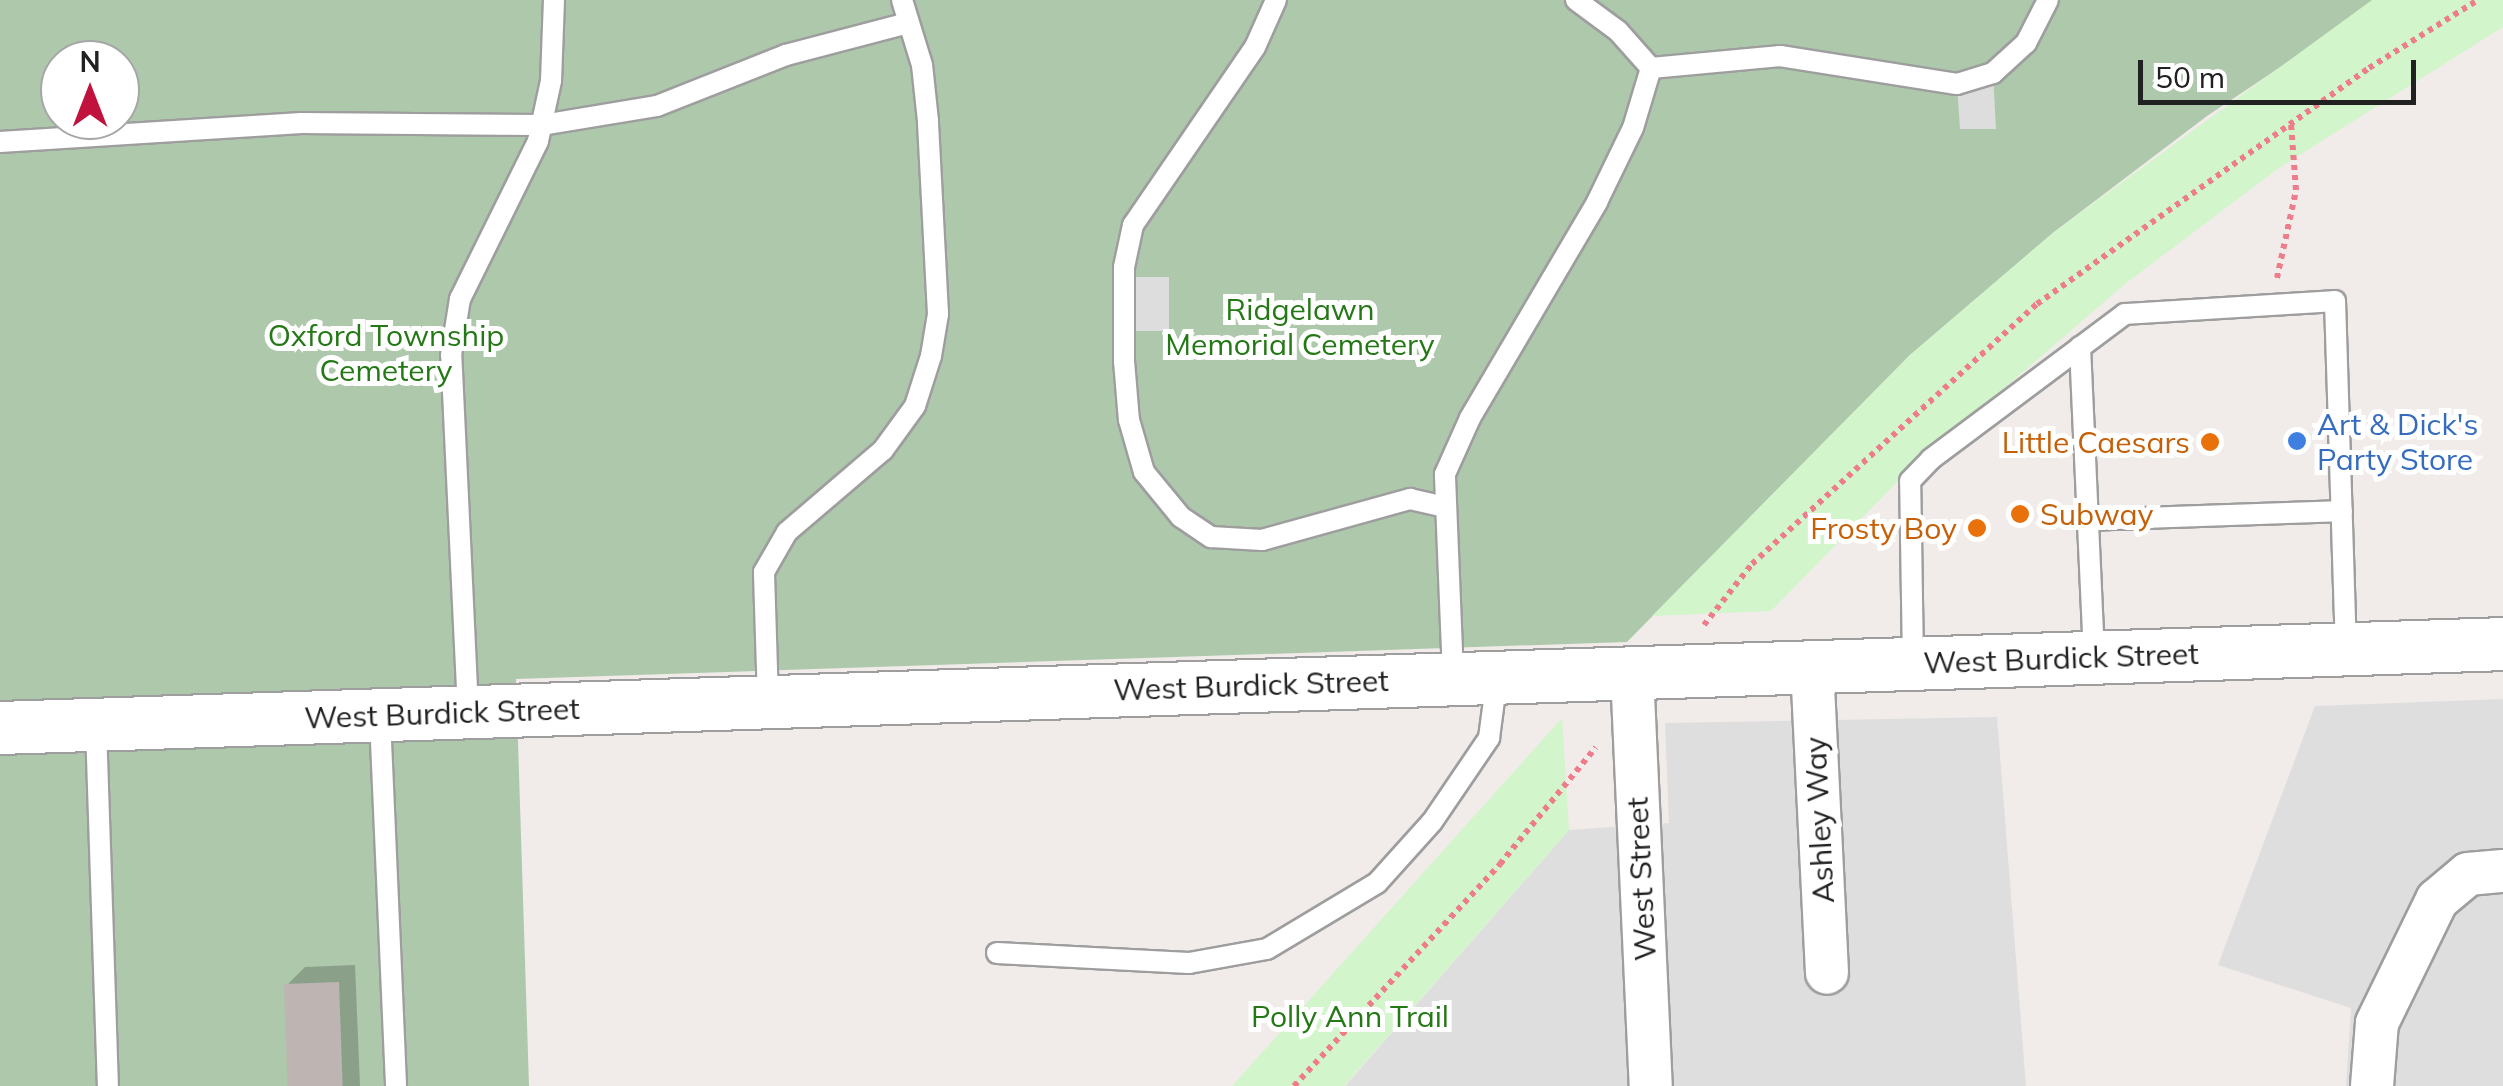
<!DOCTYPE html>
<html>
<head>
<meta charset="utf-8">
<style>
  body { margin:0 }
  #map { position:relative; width:2503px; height:1086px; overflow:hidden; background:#f1ece9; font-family:Mulish,sans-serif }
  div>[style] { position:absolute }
  .residential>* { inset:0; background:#dfdedf }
  .cemetery>* { inset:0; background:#aec8ac }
  .park>* { inset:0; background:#d2f5cb }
  .parking>* { inset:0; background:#ddd; transform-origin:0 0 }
  .shadow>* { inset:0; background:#0003 }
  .building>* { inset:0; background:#beb4b2; transform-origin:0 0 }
  .path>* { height:6px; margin-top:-3px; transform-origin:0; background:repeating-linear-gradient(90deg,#ee7d8c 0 5px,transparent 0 10px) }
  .roads { filter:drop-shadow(2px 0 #9e9e9e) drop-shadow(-2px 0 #9e9e9e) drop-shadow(0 2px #9e9e9e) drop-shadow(0 -2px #9e9e9e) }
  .service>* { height:20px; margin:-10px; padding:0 10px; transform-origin:10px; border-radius:10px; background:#fff }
  .minor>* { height:42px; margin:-21px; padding:0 21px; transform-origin:21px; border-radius:21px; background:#fff }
  .tertiary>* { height:52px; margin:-26px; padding:0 26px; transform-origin:26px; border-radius:26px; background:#fff }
  .dots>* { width:28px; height:28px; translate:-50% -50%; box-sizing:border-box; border:5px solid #fff; border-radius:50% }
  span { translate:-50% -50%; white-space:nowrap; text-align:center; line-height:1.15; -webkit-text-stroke:10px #fff; paint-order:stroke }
  .park-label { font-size:30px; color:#257816 }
  .shop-label { font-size:30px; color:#366cbe }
  .left { translate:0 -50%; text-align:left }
  .food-label { font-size:30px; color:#c56008 }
  .right { translate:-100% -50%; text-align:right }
  .street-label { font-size:30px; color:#212121 }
  .north { position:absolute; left:40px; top:40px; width:100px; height:100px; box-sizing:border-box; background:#fff; border:2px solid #a6a6a6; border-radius:50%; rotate:0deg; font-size:28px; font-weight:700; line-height:40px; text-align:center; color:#212121 }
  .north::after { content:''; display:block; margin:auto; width:35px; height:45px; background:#c0123c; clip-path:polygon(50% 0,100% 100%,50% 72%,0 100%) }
  .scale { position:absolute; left:2138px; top:60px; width:278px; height:45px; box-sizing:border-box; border:5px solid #212121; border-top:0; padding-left:12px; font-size:30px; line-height:35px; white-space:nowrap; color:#212121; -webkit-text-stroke:8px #fff; paint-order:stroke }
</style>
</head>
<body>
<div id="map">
  <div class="residential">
    <i style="clip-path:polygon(2503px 699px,2503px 1086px,2346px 1086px,2351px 1008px,2218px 965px,2315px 706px)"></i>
    <i style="clip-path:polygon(1997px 717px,2026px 1086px,1345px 1086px,1569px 830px,1669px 823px,1665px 723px)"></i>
  </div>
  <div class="cemetery">
    <i style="clip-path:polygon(evenodd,0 0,2372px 0,2372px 6px,2207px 116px,2054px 232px,1910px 355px,1627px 642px,516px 679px,529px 1086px,0 1086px,0 0,60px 60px,120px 60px,120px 120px,60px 120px,60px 60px)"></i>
  </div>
  <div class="park">
    <i style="clip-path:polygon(2372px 0,2503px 0,2503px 27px,2279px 168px,2125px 284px,1908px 471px,1771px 611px,1652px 616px,1910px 355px,2054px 232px)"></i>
    <i style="clip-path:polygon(1562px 718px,1569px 830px,1344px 1086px,1232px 1086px)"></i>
  </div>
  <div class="parking">
    <i style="clip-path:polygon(1993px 73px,1996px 129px,1960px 129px,1957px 84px)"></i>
    <i style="left:1124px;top:277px;width:45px;height:54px"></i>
  </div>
  <div class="shadow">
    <i style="clip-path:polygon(355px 965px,360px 1086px,290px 1086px,287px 985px,305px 967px)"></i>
  </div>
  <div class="building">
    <i style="left:339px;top:982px;width:104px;height:55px;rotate:88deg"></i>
  </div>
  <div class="path">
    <i style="left:2277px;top:278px;width:90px;rotate:-77.8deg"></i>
    <i style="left:2296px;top:190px;width:67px;rotate:-94.3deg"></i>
    <i style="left:1704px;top:625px;width:78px;rotate:-51.8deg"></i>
    <i style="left:1752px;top:564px;width:386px;rotate:-42.4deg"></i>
    <i style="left:2037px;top:304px;width:407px;rotate:-35.4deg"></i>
    <i style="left:2369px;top:68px;width:128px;rotate:-32deg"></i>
    <i style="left:1294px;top:1086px;width:303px;rotate:-47.1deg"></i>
    <i style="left:1500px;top:864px;width:151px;rotate:-50.6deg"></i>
  </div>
  <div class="roads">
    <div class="service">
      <i style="left:1276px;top:0;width:51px;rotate:114.1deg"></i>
      <i style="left:1255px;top:47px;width:216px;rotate:124.4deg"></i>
      <i style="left:1133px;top:225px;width:43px;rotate:102.1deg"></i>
      <i style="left:1124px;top:267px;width:94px;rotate:90deg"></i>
      <i style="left:1124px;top:361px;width:59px;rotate:85.2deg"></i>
      <i style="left:1129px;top:420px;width:54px;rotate:73.9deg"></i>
      <i style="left:1144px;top:472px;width:58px;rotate:50.6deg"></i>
      <i style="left:1181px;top:517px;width:36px;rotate:34deg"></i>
      <i style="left:1211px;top:537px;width:51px;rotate:3.4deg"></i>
      <i style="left:1262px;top:540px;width:154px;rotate:-15.5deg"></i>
      <i style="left:1410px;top:499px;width:36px;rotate:13deg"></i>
      <i style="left:1576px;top:0;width:52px;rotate:36.4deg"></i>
      <i style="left:1618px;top:31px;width:50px;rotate:48.3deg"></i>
      <i style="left:1651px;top:68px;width:130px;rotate:-5.3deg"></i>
      <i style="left:1780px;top:56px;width:179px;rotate:9deg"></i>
      <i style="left:1957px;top:84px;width:38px;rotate:-17deg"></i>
      <i style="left:1993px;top:73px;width:45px;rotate:-42.3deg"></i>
      <i style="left:2026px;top:43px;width:48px;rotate:-62.9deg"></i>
      <i style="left:0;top:142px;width:302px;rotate:-3.6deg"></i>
      <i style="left:301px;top:123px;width:241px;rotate:0.5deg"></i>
      <i style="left:542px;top:125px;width:117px;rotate:-9.4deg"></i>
      <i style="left:657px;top:106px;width:139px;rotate:-21.6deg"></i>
      <i style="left:786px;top:55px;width:126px;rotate:-14.7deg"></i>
      <i style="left:2080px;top:347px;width:308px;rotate:87.4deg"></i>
      <i style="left:2088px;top:520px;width:254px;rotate:-2deg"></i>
      <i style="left:1913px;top:663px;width:182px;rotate:-90.9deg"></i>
      <i style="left:1910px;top:481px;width:30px;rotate:-46deg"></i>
      <i style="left:1931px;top:459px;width:242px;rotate:-36.8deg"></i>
      <i style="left:2125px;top:314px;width:210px;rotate:-3.5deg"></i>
      <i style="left:2335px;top:301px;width:346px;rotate:88.2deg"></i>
      <i style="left:1453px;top:676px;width:202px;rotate:-92.3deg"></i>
      <i style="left:1445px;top:474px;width:61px;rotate:-65.9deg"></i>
      <i style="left:1470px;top:418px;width:251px;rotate:-59.5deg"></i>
      <i style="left:1597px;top:202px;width:82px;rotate:-64.1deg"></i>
      <i style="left:1633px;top:128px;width:63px;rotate:-73.3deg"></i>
      <i style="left:768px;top:701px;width:129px;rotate:-91.8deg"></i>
      <i style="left:764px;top:572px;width:46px;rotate:-60.1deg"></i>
      <i style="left:787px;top:532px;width:126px;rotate:-40.5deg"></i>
      <i style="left:883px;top:450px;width:54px;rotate:-54deg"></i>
      <i style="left:915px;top:406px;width:52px;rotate:-72.3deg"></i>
      <i style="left:931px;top:356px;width:43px;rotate:-80.5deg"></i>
      <i style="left:938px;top:314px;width:193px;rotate:-93deg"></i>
      <i style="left:928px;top:121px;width:56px;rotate:-96.1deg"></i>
      <i style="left:922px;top:65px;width:68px;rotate:-107.1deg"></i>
      <i style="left:468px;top:710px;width:355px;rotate:-92.7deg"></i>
      <i style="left:451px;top:355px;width:57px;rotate:-80.9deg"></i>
      <i style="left:460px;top:299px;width:176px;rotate:-63.7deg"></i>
      <i style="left:538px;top:141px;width:61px;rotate:-77.8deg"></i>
      <i style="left:551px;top:81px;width:81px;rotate:-87.9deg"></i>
      <i style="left:380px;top:718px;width:368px;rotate:87.5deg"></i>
      <i style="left:96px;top:727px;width:359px;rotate:88.1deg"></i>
      <i style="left:997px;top:953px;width:192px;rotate:3deg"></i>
      <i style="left:1189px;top:963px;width:79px;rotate:-10.2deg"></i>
      <i style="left:1267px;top:949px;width:128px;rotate:-31deg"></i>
      <i style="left:1377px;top:883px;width:82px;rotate:-48deg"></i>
      <i style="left:1432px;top:822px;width:102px;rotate:-55.8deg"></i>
      <i style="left:1489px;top:738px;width:61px;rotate:-82.4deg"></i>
    </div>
    <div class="minor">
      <i style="left:1812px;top:666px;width:307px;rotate:87.2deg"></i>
      <i style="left:1632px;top:673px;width:413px;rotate:87.4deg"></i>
      <i style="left:2372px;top:1086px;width:63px;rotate:-85.5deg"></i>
      <i style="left:2377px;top:1023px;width:137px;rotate:-64deg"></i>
      <i style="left:2437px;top:900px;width:40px;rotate:-40deg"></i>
      <i style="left:2468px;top:874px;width:35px;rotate:-5deg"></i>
    </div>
    <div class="tertiary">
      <i style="left:0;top:728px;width:2504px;rotate:-1.92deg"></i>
    </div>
  </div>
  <div class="dots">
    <i style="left:2297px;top:441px;background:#3f7fe0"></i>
    <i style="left:2210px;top:442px;background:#e8710a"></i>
    <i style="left:2020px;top:514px;background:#e8710a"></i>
    <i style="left:1977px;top:528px;background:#e8710a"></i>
  </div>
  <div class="park-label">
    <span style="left:1300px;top:326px">Ridgelawn<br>Memorial Cemetery</span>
    <span style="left:386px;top:352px">Oxford Township<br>Cemetery</span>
    <span style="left:1350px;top:1016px">Polly Ann Trail</span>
  </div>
  <div class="shop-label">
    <span class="left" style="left:2317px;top:441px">Art &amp; Dick's<br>Party Store</span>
  </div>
  <div class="food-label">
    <span class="right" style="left:2190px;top:442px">Little Caesars</span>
    <span class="left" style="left:2040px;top:514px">Subway</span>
    <span class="right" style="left:1957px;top:528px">Frosty Boy</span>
  </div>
  <div class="street-label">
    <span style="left:2061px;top:658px;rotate:-2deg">West Burdick Street</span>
    <span style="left:1251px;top:685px;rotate:-2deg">West Burdick Street</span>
    <span style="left:442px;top:713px;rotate:-2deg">West Burdick Street</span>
    <span style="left:1819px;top:820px;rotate:-93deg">Ashley Way</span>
    <span style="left:1641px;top:879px;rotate:-93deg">West Street</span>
  </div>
  <div class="north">N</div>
  <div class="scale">50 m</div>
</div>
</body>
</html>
